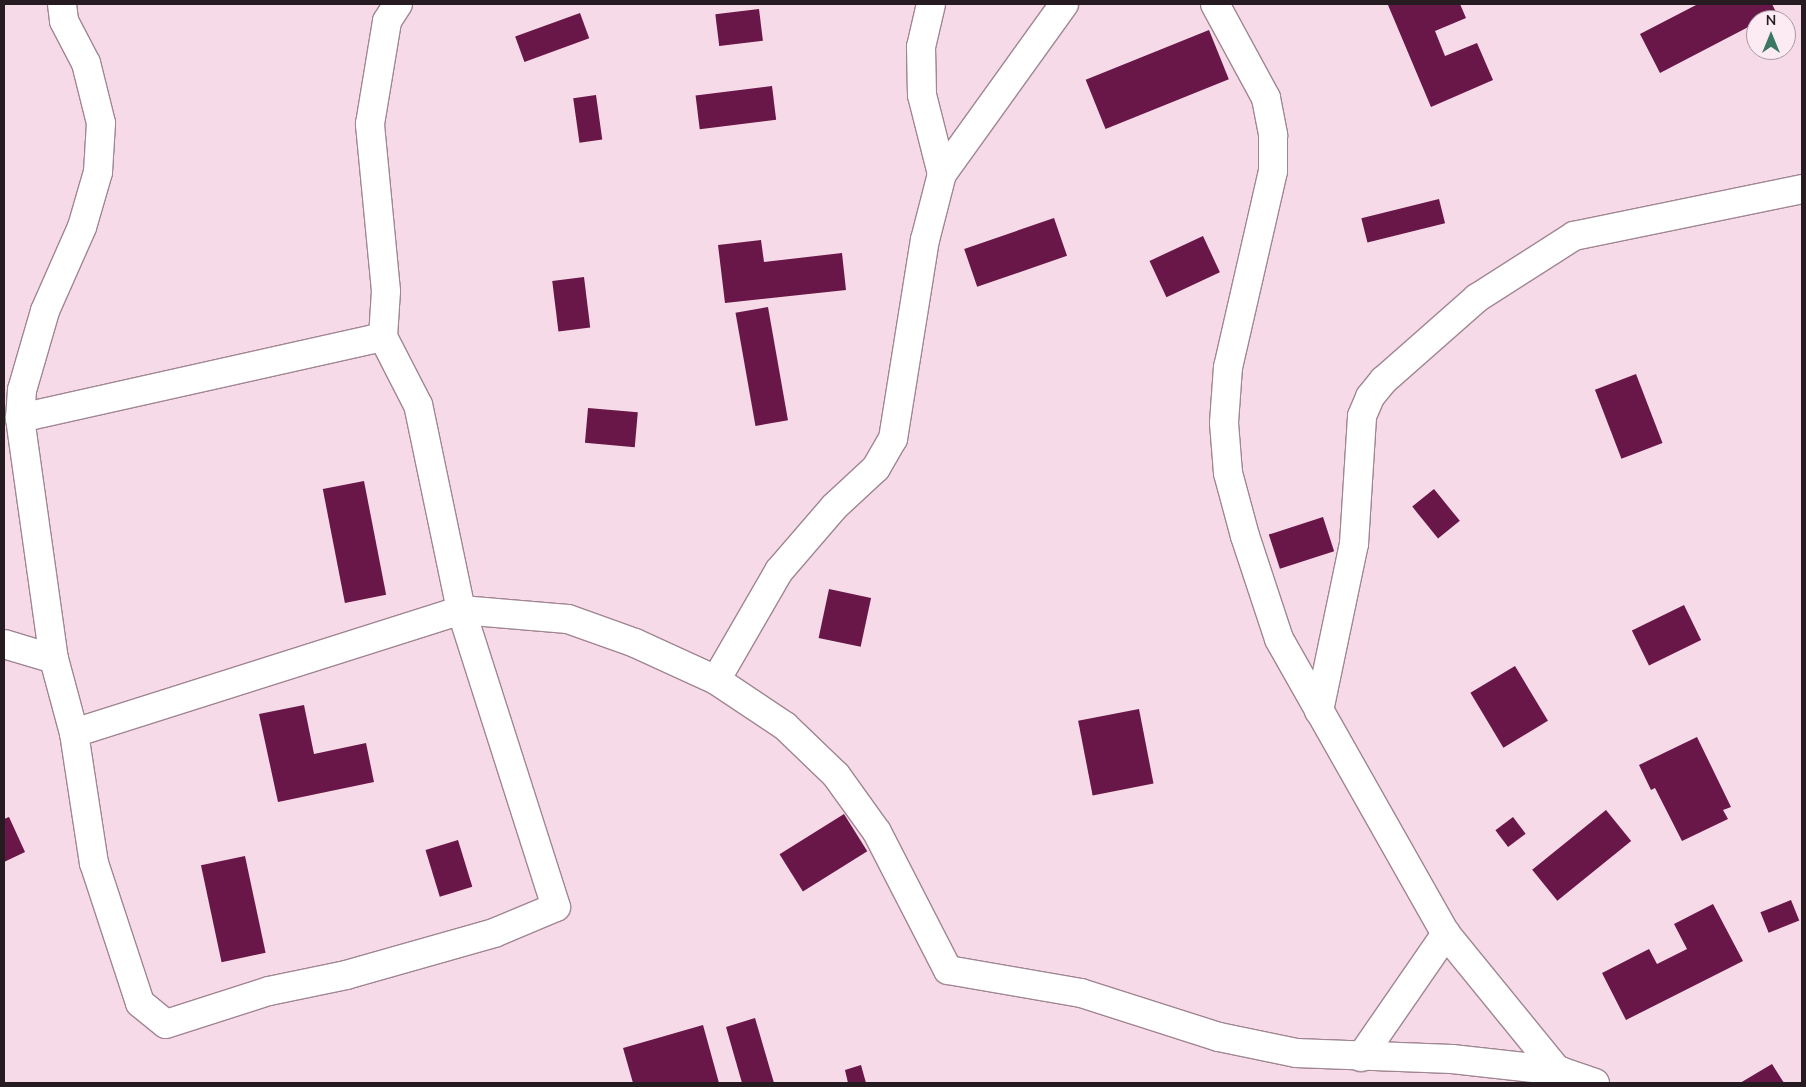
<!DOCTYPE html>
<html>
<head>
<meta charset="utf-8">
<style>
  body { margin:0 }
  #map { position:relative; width:1806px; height:1087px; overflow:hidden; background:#f7dae7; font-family:"Nunito Sans",sans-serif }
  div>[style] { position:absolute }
  .building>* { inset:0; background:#691648; transform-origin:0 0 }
  .roads { filter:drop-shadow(1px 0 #a08692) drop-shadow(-1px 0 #a08692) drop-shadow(0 1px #a08692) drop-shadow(0 -1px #a08692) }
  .minor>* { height:28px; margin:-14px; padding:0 14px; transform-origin:14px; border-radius:14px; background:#fff }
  span { translate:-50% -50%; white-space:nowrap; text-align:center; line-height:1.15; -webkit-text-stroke:5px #fdebf3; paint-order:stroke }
  .frame { position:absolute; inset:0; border:5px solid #251b20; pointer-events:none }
  .north { position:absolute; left:1746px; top:10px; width:50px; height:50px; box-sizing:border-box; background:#fdebf3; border:1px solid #a7989f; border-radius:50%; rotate:0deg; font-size:14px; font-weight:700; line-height:20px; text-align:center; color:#251b20 }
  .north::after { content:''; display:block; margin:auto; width:18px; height:22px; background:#3b7863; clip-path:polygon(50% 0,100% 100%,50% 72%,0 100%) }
</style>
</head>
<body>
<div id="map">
  <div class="building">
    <i style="clip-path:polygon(1392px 4px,1460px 4px,1466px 18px,1435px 31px,1445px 56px,1477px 43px,1493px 80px,1431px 107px,1388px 5px)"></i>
    <i style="clip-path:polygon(1698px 4px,1772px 4px,1776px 12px,1756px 20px,1756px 23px,1660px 73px,1640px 34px)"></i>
    <i style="left:759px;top:9px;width:32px;height:44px;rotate:83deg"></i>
    <i style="left:580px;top:13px;width:27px;height:69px;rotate:70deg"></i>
    <i style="left:1209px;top:30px;width:53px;height:133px;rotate:68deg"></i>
    <i style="left:772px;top:86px;width:34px;height:77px;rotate:83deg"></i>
    <i style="left:596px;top:95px;width:45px;height:23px;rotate:82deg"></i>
    <i style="left:1439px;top:199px;width:25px;height:80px;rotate:76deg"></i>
    <i style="left:1054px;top:218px;width:40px;height:95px;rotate:71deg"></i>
    <i style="left:1203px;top:236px;width:40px;height:59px;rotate:65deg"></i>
    <i style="clip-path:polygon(761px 240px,764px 262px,842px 253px,846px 290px,725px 303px,718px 245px)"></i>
    <i style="left:584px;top:277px;width:51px;height:32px;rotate:83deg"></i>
    <i style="left:768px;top:307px;width:115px;height:33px;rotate:80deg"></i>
    <i style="left:1636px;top:374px;width:74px;height:44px;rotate:69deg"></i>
    <i style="left:588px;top:408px;width:50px;height:35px;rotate:5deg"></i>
    <i style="left:364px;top:481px;width:116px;height:42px;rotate:79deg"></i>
    <i style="left:1434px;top:489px;width:41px;height:28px;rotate:51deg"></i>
    <i style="left:1323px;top:517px;width:36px;height:57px;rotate:72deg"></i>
    <i style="left:829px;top:589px;width:43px;height:50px;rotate:12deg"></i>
    <i style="left:1684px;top:605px;width:39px;height:58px;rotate:64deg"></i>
    <i style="left:1515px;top:666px;width:64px;height:52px;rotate:59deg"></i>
    <i style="clip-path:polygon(304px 705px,314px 754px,366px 743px,374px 782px,278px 802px,259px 714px)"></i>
    <i style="left:1139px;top:709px;width:76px;height:62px;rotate:79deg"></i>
    <i style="clip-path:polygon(1697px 737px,1731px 807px,1723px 810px,1728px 819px,1682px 841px,1655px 788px,1651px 790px,1639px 765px)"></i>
    <i style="left:1606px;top:810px;width:40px;height:95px;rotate:51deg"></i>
    <i style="left:844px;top:814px;width:44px;height:76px;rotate:58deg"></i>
    <i style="clip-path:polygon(9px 817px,25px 852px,4px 862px,4px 819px)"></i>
    <i style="left:1513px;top:817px;width:21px;height:22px;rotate:53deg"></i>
    <i style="left:458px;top:840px;width:49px;height:34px;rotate:73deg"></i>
    <i style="left:245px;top:856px;width:99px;height:45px;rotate:78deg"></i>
    <i style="left:1791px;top:900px;width:22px;height:33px;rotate:68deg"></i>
    <i style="clip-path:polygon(1713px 904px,1743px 961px,1626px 1020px,1602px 973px,1649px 949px,1657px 964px,1687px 949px,1674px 924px)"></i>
    <i style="clip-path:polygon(755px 1018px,774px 1083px,742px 1083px,726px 1027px)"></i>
    <i style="clip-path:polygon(703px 1025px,719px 1083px,633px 1083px,623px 1048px)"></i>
    <i style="clip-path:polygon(1772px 1064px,1784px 1083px,1740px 1083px)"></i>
    <i style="clip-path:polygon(861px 1065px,866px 1083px,848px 1083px,845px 1070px)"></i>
  </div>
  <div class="roads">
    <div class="minor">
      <i style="left:62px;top:4px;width:17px;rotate:83deg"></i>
      <i style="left:64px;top:21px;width:47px;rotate:62.4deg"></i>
      <i style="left:86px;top:63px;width:62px;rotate:76deg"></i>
      <i style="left:101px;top:123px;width:49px;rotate:93.5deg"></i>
      <i style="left:98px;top:172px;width:57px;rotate:106.2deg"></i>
      <i style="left:82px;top:227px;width:92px;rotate:113.8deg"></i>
      <i style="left:45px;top:311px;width:82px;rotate:106.2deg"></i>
      <i style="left:22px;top:390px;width:28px;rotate:94deg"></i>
      <i style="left:20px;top:418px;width:243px;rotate:82deg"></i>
      <i style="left:54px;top:659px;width:77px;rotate:74.9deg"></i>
      <i style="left:74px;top:733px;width:132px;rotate:81.3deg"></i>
      <i style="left:94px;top:863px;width:147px;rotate:71.8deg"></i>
      <i style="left:140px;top:1003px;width:33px;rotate:39deg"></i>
      <i style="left:166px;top:1024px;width:108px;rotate:-17.8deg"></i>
      <i style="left:269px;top:991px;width:79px;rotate:-11.7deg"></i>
      <i style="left:346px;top:975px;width:154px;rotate:-15.8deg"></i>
      <i style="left:494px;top:933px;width:67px;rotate:-22.8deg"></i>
      <i style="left:556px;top:907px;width:312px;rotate:-107.7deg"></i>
      <i style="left:461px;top:610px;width:209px;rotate:-101.8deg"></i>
      <i style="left:418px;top:405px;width:76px;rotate:-117.2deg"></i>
      <i style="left:383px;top:337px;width:46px;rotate:-86.3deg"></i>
      <i style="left:386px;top:291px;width:168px;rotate:-95.5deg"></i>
      <i style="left:370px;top:124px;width:104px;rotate:-80.6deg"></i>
      <i style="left:387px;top:21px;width:20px;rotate:-57deg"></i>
      <i style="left:931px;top:4px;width:44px;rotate:103.1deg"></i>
      <i style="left:921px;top:47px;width:48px;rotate:88.8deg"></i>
      <i style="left:922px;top:95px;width:81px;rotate:75.8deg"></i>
      <i style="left:1215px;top:4px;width:107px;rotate:61.5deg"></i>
      <i style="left:1266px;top:98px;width:38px;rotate:79deg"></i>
      <i style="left:1273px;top:135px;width:36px;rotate:90deg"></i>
      <i style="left:1273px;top:171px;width:201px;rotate:102.9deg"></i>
      <i style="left:1228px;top:367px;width:56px;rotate:94.1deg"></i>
      <i style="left:1224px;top:423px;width:50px;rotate:85.4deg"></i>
      <i style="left:1228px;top:473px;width:65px;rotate:74.9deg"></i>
      <i style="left:1245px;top:536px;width:108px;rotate:71.7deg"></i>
      <i style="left:1279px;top:639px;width:339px;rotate:60.5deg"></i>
      <i style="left:1446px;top:934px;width:188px;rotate:50.8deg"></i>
      <i style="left:20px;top:418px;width:372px;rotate:-12.6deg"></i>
      <i style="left:4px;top:644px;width:52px;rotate:16.7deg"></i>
      <i style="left:716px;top:680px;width:126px;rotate:-60deg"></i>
      <i style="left:779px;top:571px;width:84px;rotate:-49.3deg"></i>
      <i style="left:834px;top:507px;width:57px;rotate:-42.9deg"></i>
      <i style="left:876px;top:468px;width:34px;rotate:-60deg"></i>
      <i style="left:893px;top:439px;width:202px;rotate:-80.9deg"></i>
      <i style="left:925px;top:240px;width:68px;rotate:-75.6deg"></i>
      <i style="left:942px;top:174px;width:209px;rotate:-54.3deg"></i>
      <i style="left:1319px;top:711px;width:171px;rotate:-78.2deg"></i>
      <i style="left:1354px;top:544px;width:128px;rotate:-86.4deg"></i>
      <i style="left:1362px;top:416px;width:21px;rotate:-67deg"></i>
      <i style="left:1370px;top:397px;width:22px;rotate:-51deg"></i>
      <i style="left:1384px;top:380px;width:124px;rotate:-41.4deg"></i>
      <i style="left:1477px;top:298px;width:115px;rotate:-32.6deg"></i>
      <i style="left:1574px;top:236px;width:233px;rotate:-11.6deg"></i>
      <i style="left:74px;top:733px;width:406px;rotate:-17.6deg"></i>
      <i style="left:461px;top:610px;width:107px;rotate:4.8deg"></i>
      <i style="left:568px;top:619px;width:71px;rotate:19.7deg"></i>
      <i style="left:635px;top:643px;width:89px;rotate:24.6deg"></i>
      <i style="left:716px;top:680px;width:83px;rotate:33.7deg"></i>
      <i style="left:785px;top:726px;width:71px;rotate:43.9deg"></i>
      <i style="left:836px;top:775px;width:70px;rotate:54.3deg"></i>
      <i style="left:877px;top:832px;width:155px;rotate:62.8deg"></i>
      <i style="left:948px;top:970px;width:135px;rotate:9.8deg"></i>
      <i style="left:1081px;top:993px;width:145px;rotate:17.7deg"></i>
      <i style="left:1219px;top:1037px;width:79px;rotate:11.7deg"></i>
      <i style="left:1296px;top:1053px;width:156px;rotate:2.2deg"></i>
      <i style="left:1452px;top:1059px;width:109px;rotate:6.3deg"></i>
      <i style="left:1560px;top:1071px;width:37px;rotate:19deg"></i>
      <i style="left:1361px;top:1057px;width:150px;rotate:-55.4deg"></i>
    </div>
  </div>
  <div class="frame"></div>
  <div class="north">N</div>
</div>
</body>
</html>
